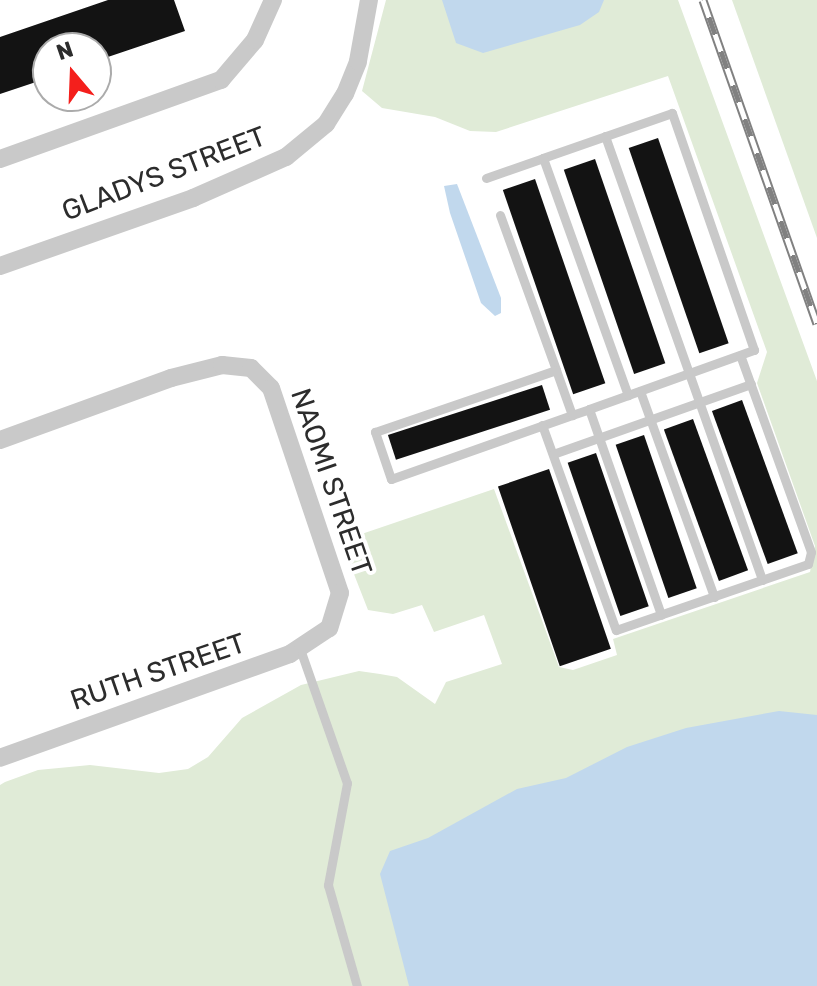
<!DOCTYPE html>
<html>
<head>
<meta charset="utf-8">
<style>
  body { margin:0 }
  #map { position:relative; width:817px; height:986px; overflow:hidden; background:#fff; font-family:Rubik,sans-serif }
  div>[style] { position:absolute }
  .green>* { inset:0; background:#e0ebd7 }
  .water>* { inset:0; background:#c1d8ed }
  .building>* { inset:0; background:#131313; transform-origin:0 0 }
  .lane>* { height:9px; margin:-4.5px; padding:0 4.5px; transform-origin:4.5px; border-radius:4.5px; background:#c9c9c9 }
  .street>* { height:18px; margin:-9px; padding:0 9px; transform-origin:9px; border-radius:9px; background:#c9c9c9 }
  .rail>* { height:9px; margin-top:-4.5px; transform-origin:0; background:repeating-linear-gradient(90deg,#fff 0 18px,#818181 0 36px); box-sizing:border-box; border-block:2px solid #818181 }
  span { translate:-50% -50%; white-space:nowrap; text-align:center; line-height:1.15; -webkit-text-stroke:8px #fff; paint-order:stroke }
  .street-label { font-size:28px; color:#2c2c2c }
  .north { position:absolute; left:32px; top:32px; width:80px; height:80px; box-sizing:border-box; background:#fff; border:2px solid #ababab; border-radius:50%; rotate:341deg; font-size:22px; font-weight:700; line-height:32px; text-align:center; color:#2c2c2c }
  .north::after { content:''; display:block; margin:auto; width:28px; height:36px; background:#f41f1c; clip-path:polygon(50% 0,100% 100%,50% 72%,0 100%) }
</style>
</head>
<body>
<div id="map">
  <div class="green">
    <i style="clip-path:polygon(386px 0,678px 0,817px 381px,817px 986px,0 986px,0 785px,5px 782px,38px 770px,90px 765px,159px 773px,188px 769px,208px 757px,242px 718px,301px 685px,359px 671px,380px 674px,397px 677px,435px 704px,446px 682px,502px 664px,484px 615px,434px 632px,422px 605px,393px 614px,368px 610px,341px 541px,494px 489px,559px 667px,573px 670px,617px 655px,613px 639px,810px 572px,815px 546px,757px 383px,767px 352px,668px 76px,496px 132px,470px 131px,435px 117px,382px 108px,362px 91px)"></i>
    <i style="clip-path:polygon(732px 0,817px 0,817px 238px)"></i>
  </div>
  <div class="water">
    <i style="clip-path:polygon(442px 0,604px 0,599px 12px,580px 25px,483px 53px,456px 43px)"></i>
    <i style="clip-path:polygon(457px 184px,501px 298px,501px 313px,495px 316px,481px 303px,450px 213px,444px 186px)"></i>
    <i style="clip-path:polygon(779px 711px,817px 715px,817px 986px,409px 986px,380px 874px,390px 851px,428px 838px,517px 789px,566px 778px,627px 747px,686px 728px)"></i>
  </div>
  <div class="building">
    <i style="clip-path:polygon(108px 0,174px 0,185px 31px,96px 61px,96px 48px,48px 48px,48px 78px,0 94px,0 37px)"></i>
    <i style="left:658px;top:138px;width:217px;height:31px;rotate:71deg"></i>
    <i style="left:595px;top:159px;width:216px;height:33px;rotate:71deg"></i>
    <i style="left:535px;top:179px;width:216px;height:34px;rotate:71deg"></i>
    <i style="left:542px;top:385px;width:26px;height:162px;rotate:72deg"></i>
    <i style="left:742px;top:400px;width:163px;height:32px;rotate:70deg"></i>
    <i style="left:693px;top:419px;width:161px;height:31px;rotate:70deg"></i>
    <i style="left:644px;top:435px;width:162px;height:30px;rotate:71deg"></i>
    <i style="left:596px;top:453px;width:162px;height:30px;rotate:71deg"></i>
    <i style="left:549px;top:469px;width:190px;height:54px;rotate:71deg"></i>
  </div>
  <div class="lane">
    <i style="left:605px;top:136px;width:471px;rotate:70.5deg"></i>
    <i style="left:486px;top:178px;width:60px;rotate:-19.3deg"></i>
    <i style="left:500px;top:215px;width:165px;rotate:70.1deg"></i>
    <i style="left:556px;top:370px;width:48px;rotate:70.4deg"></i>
    <i style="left:572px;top:415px;width:192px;rotate:160.5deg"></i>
    <i style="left:391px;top:479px;width:50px;rotate:-108.8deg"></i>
    <i style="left:375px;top:432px;width:191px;rotate:-18.9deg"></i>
    <i style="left:640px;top:391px;width:219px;rotate:70.2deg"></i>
    <i style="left:589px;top:409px;width:218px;rotate:70.7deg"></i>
    <i style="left:572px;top:415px;width:18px;rotate:-19deg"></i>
    <i style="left:589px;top:409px;width:41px;rotate:-19.7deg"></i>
    <i style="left:628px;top:395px;width:134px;rotate:-19.7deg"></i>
    <i style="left:754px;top:350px;width:251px;rotate:-109.1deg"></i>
    <i style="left:672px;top:113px;width:137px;rotate:160.8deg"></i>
    <i style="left:543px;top:158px;width:252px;rotate:70.3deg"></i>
    <i style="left:542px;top:425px;width:218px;rotate:70.2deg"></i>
    <i style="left:616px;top:630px;width:203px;rotate:-19deg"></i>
    <i style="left:808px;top:564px;width:12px;rotate:-76deg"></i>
    <i style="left:811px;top:552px;width:209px;rotate:-109.8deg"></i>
    <i style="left:553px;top:454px;width:210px;rotate:-19.5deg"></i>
    <i style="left:300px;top:649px;width:142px;rotate:70.7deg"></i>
    <i style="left:347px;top:783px;width:104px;rotate:100.6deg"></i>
    <i style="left:328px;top:885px;width:105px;rotate:74deg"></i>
  </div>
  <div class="street">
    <i style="left:0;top:159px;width:235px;rotate:-19.7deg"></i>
    <i style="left:221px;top:80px;width:52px;rotate:-49.6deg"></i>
    <i style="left:255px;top:40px;width:44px;rotate:-65.8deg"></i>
    <i style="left:0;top:266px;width:205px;rotate:-19.4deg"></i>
    <i style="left:193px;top:198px;width:102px;rotate:-23.8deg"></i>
    <i style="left:286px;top:157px;width:52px;rotate:-39.5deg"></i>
    <i style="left:326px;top:124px;width:36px;rotate:-58deg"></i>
    <i style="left:345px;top:94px;width:35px;rotate:-68deg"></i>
    <i style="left:358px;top:61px;width:62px;rotate:-79.8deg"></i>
    <i style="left:0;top:440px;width:182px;rotate:-19.9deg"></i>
    <i style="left:171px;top:378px;width:53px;rotate:-14.3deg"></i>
    <i style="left:222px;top:365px;width:29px;rotate:6deg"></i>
    <i style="left:251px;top:368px;width:28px;rotate:45deg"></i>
    <i style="left:271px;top:388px;width:216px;rotate:71.4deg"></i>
    <i style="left:340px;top:593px;width:37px;rotate:107deg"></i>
    <i style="left:329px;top:628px;width:47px;rotate:146.3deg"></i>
    <i style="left:290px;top:654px;width:308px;rotate:160.3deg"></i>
  </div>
  <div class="rail">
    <i style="left:703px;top:0;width:343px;rotate:70.6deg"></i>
  </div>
  <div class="street-label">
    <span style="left:164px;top:174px;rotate:-21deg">GLADYS STREET</span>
    <span style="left:331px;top:482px;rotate:71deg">NAOMI STREET</span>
    <span style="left:158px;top:672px;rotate:-19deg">RUTH STREET</span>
  </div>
  <div class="north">N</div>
</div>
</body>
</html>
